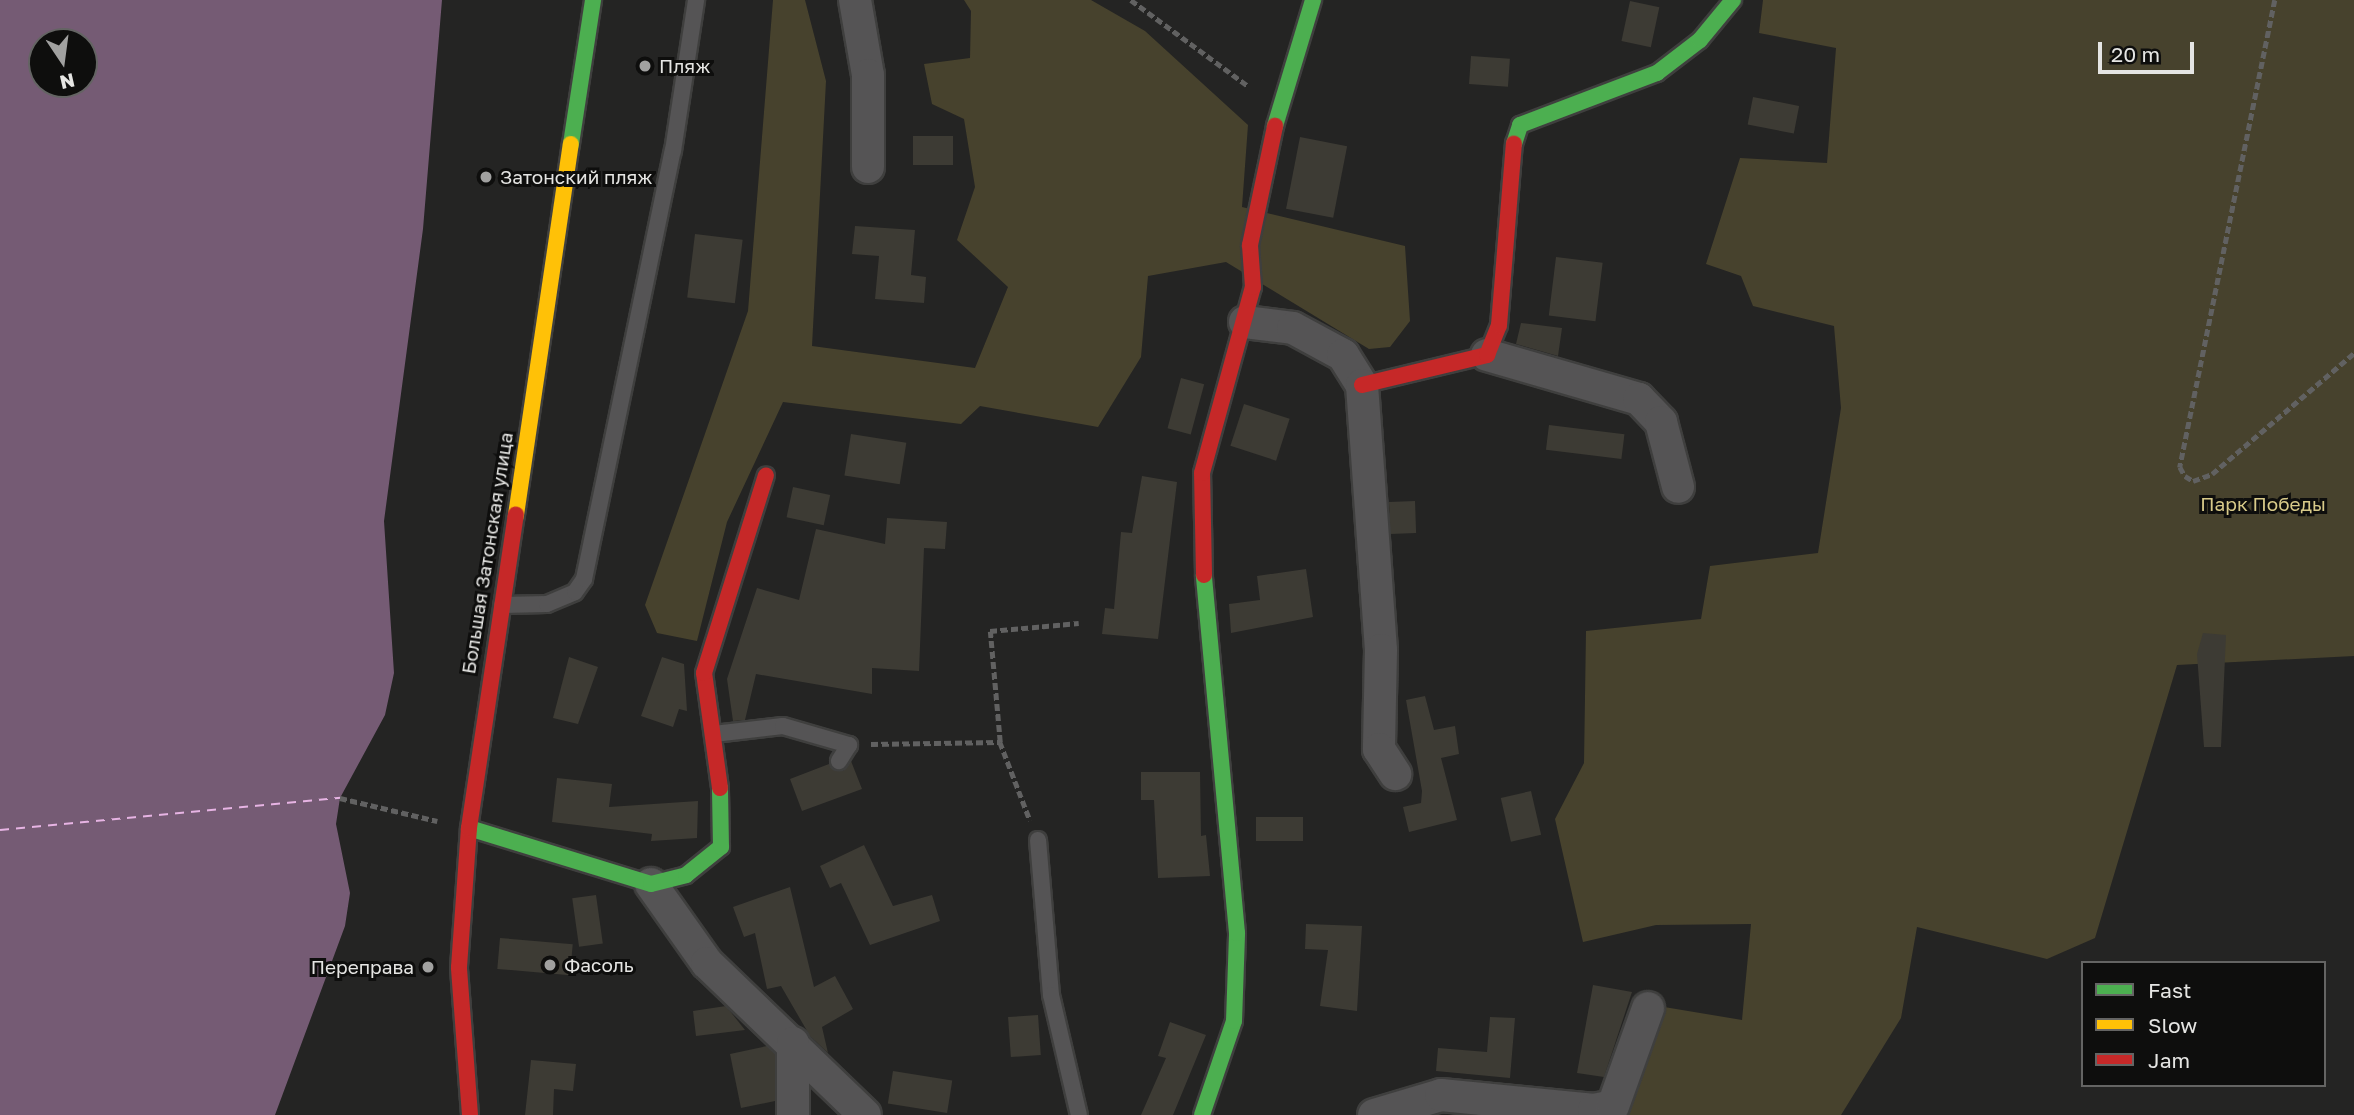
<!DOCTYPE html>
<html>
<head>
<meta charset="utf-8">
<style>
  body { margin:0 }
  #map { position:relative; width:2354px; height:1115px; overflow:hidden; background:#242423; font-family:"Golos Text",sans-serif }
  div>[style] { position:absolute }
  .green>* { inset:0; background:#47422d }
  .water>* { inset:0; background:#755b74 }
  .ferry>* { height:2px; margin-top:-1px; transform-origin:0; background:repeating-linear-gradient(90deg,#e7b4e4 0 9px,transparent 0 16px) }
  .building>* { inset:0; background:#3d3b34; transform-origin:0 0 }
  .path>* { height:4.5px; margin-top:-2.25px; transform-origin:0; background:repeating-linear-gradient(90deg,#616161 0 7px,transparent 0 10.5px) }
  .roads { filter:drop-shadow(2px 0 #3f3f3e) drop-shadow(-2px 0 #3f3f3e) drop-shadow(0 2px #3f3f3e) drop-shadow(0 -2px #3f3f3e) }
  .lane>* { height:16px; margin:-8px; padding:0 8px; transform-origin:8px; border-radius:8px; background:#555455 }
  .street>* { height:32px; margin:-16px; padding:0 16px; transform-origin:16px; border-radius:16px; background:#555455 }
  .fast>* { height:16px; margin:-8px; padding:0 8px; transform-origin:8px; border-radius:8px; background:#4caf50 }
  .slow>* { height:16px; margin:-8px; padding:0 8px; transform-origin:8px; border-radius:8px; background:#ffc107 }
  .jam>* { height:16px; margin:-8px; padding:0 8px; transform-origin:8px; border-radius:8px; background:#c62828 }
  .dots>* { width:19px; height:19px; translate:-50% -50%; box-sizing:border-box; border:4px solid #0e0e0d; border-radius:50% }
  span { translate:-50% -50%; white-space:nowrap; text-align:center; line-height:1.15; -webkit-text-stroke:6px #0e0e0d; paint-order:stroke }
  .poi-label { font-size:19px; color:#e5e5e3 }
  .left { translate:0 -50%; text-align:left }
  .right { translate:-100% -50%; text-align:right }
  .park-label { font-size:19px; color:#d8ca89 }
  .street-label { font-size:19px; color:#e5e5e3 }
  .legend { position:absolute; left:2081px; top:961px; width:245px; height:126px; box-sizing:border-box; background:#0e0e0d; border:2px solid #646463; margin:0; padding:9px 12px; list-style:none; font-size:21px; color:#e5e5e3 }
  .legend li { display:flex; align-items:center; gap:14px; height:35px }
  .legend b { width:35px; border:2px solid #646463 }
  .north { position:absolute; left:28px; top:28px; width:70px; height:70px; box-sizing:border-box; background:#0e0e0d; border:2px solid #646463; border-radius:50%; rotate:167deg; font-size:19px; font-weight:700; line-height:28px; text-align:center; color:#e5e5e3 }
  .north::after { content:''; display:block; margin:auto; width:24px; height:32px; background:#a1a1a0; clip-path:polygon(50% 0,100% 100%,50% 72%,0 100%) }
  .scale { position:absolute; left:2098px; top:42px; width:96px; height:32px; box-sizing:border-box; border:4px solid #e5e5e3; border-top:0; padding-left:9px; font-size:21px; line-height:24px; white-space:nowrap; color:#e5e5e3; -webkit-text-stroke:5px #0e0e0d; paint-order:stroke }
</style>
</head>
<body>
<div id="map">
  <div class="green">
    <i style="clip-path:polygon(773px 0,805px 0,826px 81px,812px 346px,975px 368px,1008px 287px,957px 240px,975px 187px,964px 119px,932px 104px,924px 64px,970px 58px,971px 11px,964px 0,1091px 0,1145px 31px,1248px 125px,1242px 207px,1405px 246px,1410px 321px,1390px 347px,1369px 349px,1226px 262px,1148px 276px,1141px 357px,1098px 427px,980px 406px,961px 424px,783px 402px,727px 522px,697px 641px,657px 633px,645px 605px,748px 311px)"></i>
    <i style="clip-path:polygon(1763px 0,2354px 0,2354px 656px,2177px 665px,2095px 938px,2047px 959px,1917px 927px,1901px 1018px,1841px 1115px,1615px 1115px,1658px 1006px,1742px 1020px,1751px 924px,1656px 925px,1583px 942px,1555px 819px,1584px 763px,1586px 631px,1701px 619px,1710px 566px,1818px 553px,1841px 408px,1834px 326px,1753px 306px,1741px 276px,1706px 264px,1740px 158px,1827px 163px,1836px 48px,1759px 33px)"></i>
  </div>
  <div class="water">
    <i style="clip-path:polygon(evenodd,0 0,442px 0,423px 229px,384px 521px,394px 673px,385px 715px,340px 798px,336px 824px,350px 893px,345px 926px,275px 1115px,0 1115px,0 0,42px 42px,84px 42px,84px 84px,42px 84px,42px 42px)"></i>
  </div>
  <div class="ferry">
    <i style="left:0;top:830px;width:342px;rotate:-5.4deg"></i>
  </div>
  <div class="building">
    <i style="left:1630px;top:1px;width:30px;height:41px;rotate:12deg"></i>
    <i style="left:1471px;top:56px;width:39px;height:28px;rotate:4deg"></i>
    <i style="left:1753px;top:97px;width:47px;height:28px;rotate:11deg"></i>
    <i style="left:913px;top:136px;width:40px;height:29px"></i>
    <i style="left:1300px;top:137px;width:48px;height:73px;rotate:11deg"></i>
    <i style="clip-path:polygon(855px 226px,915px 230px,911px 275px,926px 277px,924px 303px,875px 299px,879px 256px,852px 254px)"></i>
    <i style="left:695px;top:234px;width:48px;height:64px;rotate:7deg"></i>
    <i style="left:1556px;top:257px;width:47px;height:59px;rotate:7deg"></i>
    <i style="clip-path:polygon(1521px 323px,1562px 328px,1558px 356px,1516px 344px)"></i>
    <i style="left:1181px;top:378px;width:24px;height:52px;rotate:15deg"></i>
    <i style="left:1244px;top:404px;width:48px;height:44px;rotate:18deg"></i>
    <i style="left:1549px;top:425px;width:76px;height:25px;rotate:7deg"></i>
    <i style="left:851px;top:434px;width:56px;height:42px;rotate:9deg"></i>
    <i style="clip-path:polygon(1142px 476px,1177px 482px,1158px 639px,1102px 634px,1105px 608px,1114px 609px,1121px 532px,1132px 533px)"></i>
    <i style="left:793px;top:487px;width:38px;height:31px;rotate:12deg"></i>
    <i style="left:1415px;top:501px;width:32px;height:26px;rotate:88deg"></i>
    <i style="clip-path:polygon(887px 518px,947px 522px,945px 549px,924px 548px,919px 671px,872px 668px,872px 694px,756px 674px,745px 720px,733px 721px,727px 679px,757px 588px,799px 600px,816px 529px,885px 544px)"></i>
    <i style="clip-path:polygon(1306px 569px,1313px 617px,1231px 633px,1229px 604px,1260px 600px,1257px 576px)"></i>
    <i style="clip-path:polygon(2203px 633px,2226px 635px,2221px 747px,2204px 747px,2197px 654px)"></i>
    <i style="clip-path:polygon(569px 657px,598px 667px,578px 724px,553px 718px)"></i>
    <i style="clip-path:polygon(662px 657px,684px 664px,687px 711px,679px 709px,673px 727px,641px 716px)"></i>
    <i style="clip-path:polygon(1425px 696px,1434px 730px,1455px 726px,1459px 754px,1441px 758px,1457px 820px,1409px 832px,1403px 807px,1421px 803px,1422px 791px,1406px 700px)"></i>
    <i style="clip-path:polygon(851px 761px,862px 789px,802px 811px,790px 779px,829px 764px,843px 771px)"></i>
    <i style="clip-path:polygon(1141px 772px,1200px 772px,1201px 836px,1206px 835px,1210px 876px,1158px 878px,1154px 800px,1141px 800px)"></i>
    <i style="clip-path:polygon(557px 778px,612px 784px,609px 807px,698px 801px,697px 838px,651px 841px,652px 834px,552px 822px)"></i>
    <i style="left:1531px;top:791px;width:45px;height:31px;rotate:77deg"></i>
    <i style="left:1256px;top:817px;width:47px;height:24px"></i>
    <i style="clip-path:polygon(864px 845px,893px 906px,932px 895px,940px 921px,870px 945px,841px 883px,830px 888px,820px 866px)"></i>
    <i style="clip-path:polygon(790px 887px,814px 987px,835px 976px,853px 1009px,822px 1027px,828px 1053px,810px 1036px,781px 986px,767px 989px,755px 933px,744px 937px,733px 907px)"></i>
    <i style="left:596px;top:895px;width:49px;height:24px;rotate:82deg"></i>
    <i style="clip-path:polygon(1306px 924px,1362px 926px,1357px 1011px,1320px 1006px,1328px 950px,1305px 949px)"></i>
    <i style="left:500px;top:938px;width:73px;height:31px;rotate:5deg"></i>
    <i style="clip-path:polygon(1593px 985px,1632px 992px,1604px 1077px,1577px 1073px)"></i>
    <i style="clip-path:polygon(726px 1006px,745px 1030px,696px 1036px,693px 1011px)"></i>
    <i style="left:1038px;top:1015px;width:40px;height:30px;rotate:86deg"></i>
    <i style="clip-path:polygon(1490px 1017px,1515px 1018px,1510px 1078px,1436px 1071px,1438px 1048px,1487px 1052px)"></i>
    <i style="clip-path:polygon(1170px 1022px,1206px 1035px,1173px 1115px,1141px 1115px,1166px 1058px,1158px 1056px)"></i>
    <i style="clip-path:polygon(767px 1046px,775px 1054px,775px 1101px,741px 1108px,730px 1054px)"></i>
    <i style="clip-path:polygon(531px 1060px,576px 1064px,573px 1091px,554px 1089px,553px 1115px,525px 1115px)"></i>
    <i style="left:893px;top:1071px;width:60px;height:33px;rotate:9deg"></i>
  </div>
  <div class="path">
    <i style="left:1131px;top:0;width:145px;rotate:36.3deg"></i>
    <i style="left:2275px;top:0;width:477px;rotate:101.5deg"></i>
    <i style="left:2180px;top:467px;width:10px;rotate:61deg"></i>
    <i style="left:2185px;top:476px;width:9px;rotate:32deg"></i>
    <i style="left:2193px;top:481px;width:20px;rotate:-20deg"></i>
    <i style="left:2212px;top:474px;width:187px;rotate:-40.4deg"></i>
    <i style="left:1000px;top:742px;width:111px;rotate:-95.1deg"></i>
    <i style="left:990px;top:631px;width:89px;rotate:-5.1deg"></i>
    <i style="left:871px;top:744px;width:129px;rotate:-0.9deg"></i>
    <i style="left:1000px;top:742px;width:84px;rotate:69deg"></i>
    <i style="left:340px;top:798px;width:100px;rotate:13.3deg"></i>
  </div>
  <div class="roads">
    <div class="lane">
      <i style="left:502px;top:605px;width:45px;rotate:-1.3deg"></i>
      <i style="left:547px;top:604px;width:30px;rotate:-23deg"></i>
      <i style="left:575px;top:592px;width:16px;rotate:-55deg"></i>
      <i style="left:584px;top:579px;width:437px;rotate:-78.3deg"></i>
      <i style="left:673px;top:151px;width:153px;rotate:-81.3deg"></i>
      <i style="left:714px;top:734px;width:69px;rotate:-6.6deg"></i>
      <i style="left:783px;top:726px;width:69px;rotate:16.1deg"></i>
      <i style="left:849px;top:745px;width:19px;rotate:122deg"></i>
      <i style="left:1038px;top:840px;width:156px;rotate:85.2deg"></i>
      <i style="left:1051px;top:995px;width:123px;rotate:76.9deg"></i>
    </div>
    <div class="street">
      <i style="left:855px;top:0;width:76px;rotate:80.2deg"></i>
      <i style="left:868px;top:75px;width:92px;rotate:90deg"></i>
      <i style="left:1245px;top:322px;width:48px;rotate:7.1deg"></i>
      <i style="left:1293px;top:328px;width:57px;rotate:28.4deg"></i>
      <i style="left:1343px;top:355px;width:36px;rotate:58deg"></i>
      <i style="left:1362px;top:385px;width:266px;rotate:85.9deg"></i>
      <i style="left:1381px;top:650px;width:99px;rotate:91.2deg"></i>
      <i style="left:1379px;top:749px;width:30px;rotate:57deg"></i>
      <i style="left:1487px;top:355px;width:158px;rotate:16.1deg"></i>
      <i style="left:1639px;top:399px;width:32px;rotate:46deg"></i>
      <i style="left:1661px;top:422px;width:67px;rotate:75.3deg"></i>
      <i style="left:651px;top:884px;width:97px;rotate:54.7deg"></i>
      <i style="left:707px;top:963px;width:219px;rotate:43.9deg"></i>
      <i style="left:793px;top:1115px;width:72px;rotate:-90deg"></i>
      <i style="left:1374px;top:1115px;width:70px;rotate:-16.6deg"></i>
      <i style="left:1441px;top:1095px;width:154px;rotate:5.6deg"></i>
      <i style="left:1594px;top:1110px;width:19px;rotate:-12deg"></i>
      <i style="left:1613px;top:1106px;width:104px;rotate:-70.3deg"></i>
    </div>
    <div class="fast">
      <i style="left:1275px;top:126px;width:132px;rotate:-73.2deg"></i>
      <i style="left:571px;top:144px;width:146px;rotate:-81.3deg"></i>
      <i style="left:1514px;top:144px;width:20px;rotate:-72deg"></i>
      <i style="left:1520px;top:125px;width:147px;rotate:-20.8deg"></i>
      <i style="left:1657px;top:73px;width:54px;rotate:-37.5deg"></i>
      <i style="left:1700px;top:40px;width:52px;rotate:-50.5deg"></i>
      <i style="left:469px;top:828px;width:190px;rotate:17.1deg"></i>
      <i style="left:651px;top:884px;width:36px;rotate:-14deg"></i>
      <i style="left:686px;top:875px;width:45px;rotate:-38.7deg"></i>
      <i style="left:721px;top:847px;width:59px;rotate:-91deg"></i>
      <i style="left:1202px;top:1115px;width:99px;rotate:-71.2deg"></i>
      <i style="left:1234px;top:1021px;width:88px;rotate:-88deg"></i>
      <i style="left:1237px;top:933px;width:360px;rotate:-95.3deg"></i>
    </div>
    <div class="slow">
      <i style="left:516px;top:515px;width:375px;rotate:-81.6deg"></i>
    </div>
    <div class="jam">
      <i style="left:1362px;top:385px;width:129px;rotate:-13.5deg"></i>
      <i style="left:1487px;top:355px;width:32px;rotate:-68deg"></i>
      <i style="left:1499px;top:325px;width:182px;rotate:-85.3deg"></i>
      <i style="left:1204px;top:575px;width:102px;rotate:-91.1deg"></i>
      <i style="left:1202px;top:473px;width:193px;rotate:-74.7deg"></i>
      <i style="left:1253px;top:287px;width:42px;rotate:-94.1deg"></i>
      <i style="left:1250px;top:245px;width:122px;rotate:-78.1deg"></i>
      <i style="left:720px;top:788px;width:116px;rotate:-97.9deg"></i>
      <i style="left:704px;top:673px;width:207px;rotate:-72.6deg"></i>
      <i style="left:470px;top:1115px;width:148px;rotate:-94.3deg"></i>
      <i style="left:459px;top:967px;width:139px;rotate:-85.9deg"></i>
      <i style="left:469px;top:828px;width:317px;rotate:-81.5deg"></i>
    </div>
  </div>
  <div class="dots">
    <i style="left:645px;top:66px;background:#a1a1a0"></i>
    <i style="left:486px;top:177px;background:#a1a1a0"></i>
    <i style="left:550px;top:965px;background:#a1a1a0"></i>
    <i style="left:428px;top:967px;background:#a1a1a0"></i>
  </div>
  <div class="poi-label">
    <span class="left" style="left:659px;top:66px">Пляж</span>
    <span class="left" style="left:500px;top:177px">Затонский пляж</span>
    <span class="left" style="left:564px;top:965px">Фасоль</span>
    <span class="right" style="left:414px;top:967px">Переправа</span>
  </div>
  <div class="park-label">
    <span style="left:2263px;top:504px">Парк Победы</span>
  </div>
  <div class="street-label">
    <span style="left:487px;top:553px;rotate:-81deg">Большая Затонская улица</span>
  </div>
  <ul class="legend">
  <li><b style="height:9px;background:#4caf50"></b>Fast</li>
  <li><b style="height:9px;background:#ffc107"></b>Slow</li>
  <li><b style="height:9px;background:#c62828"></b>Jam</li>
  </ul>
  <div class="north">N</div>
  <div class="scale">20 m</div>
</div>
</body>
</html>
